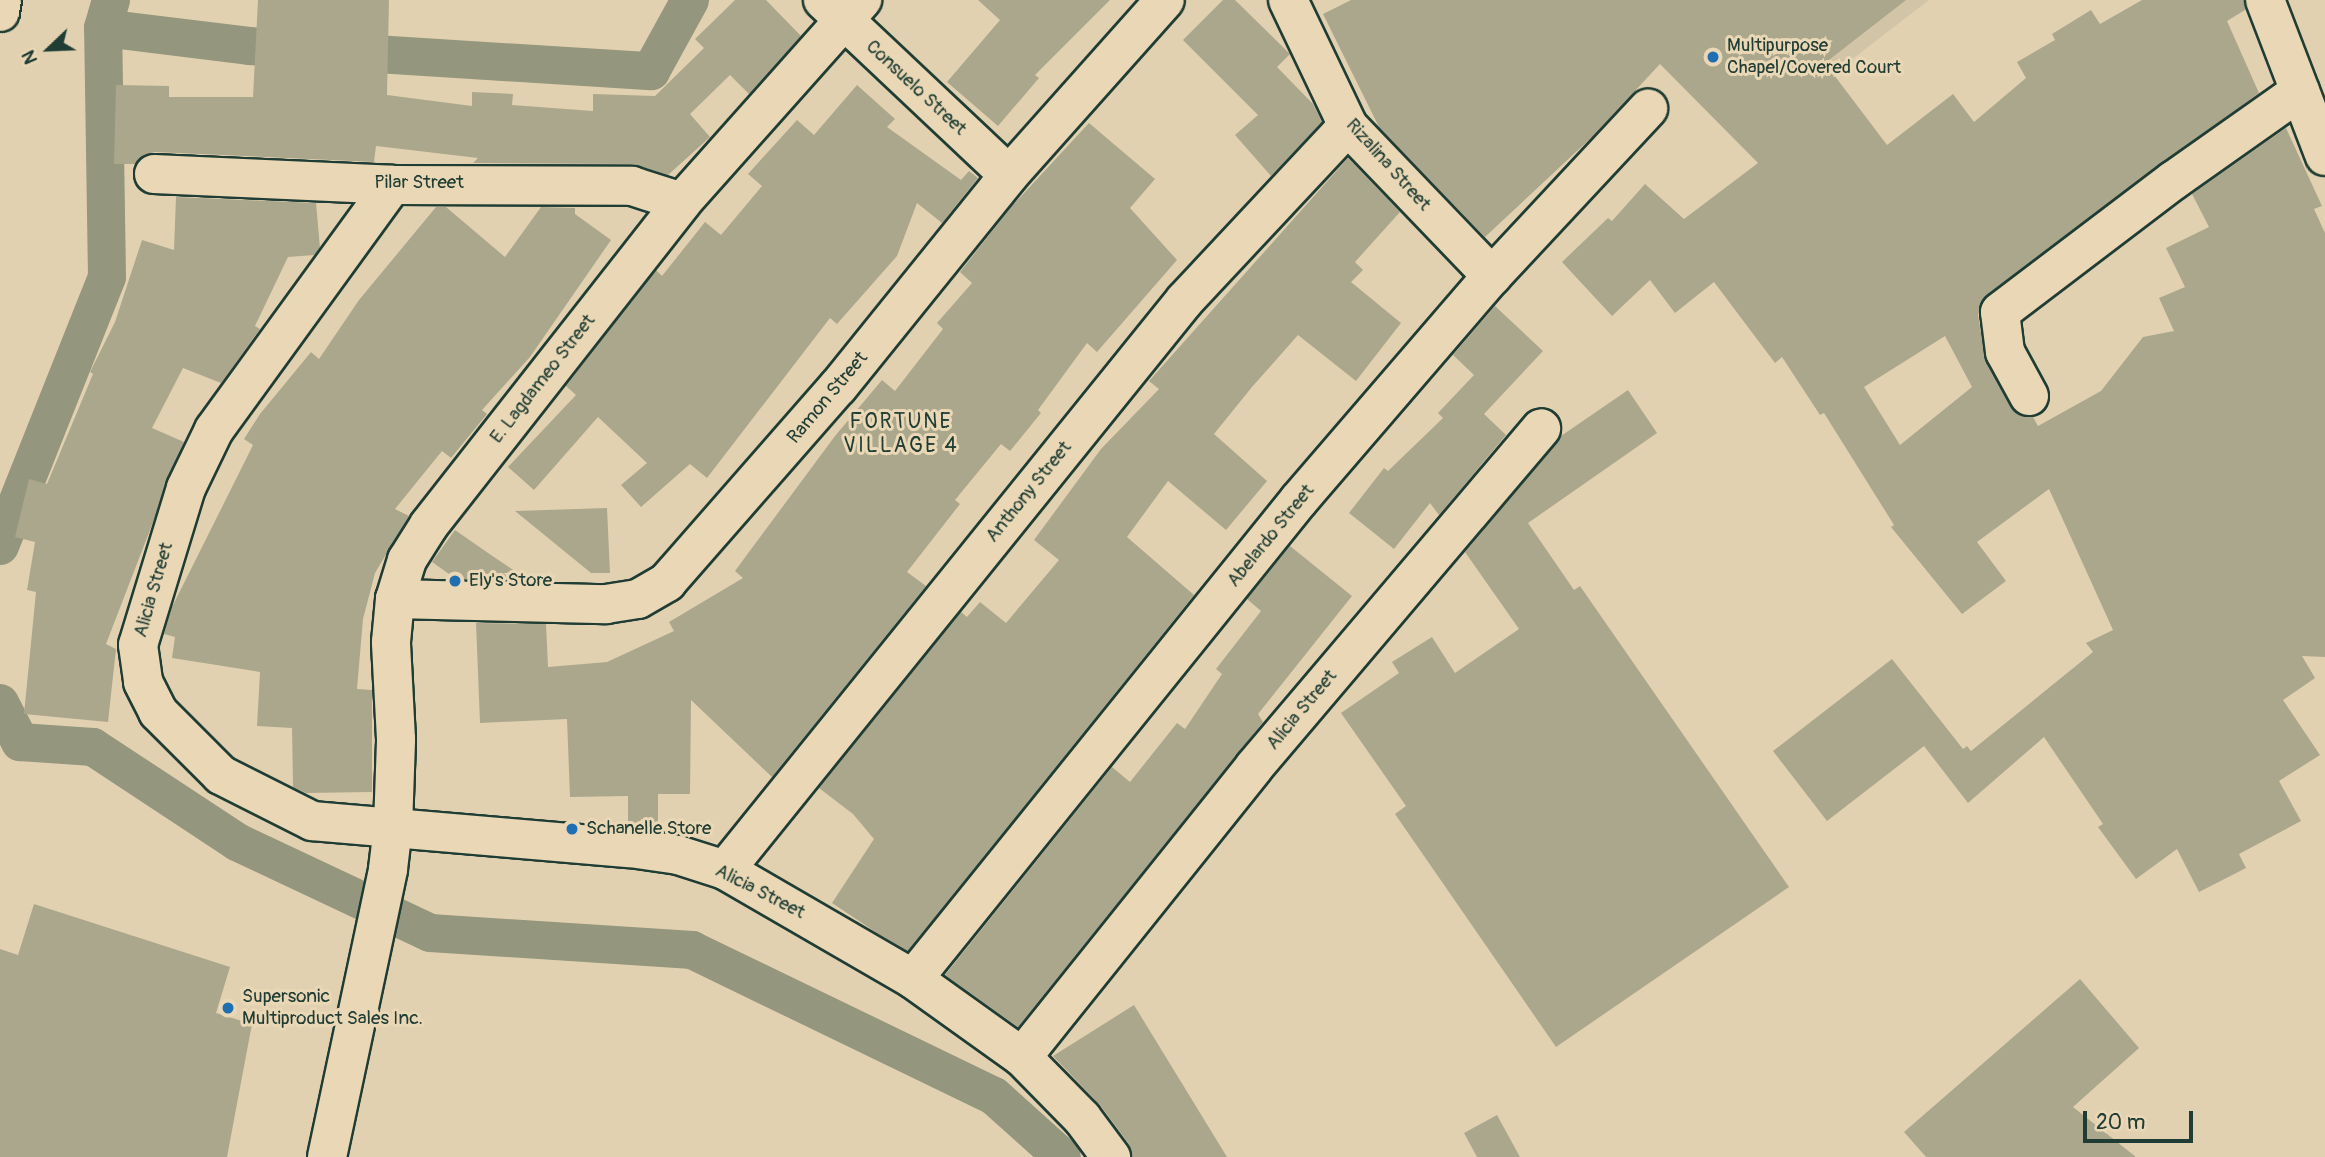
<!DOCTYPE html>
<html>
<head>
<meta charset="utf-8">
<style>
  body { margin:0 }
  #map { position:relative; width:2325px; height:1157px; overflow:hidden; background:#e2d1b0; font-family:Pangolin,sans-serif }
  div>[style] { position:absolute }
  .built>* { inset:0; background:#d2c4a6 }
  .canal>* { height:38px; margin:-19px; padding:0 19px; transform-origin:19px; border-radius:19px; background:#94967e }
  .building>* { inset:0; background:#aba78d }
  .roads { filter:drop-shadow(2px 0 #1f3d34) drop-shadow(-2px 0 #1f3d34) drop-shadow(0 2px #1f3d34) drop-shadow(0 -2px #1f3d34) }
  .minor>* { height:38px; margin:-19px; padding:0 19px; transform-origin:19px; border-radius:19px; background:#ead7b5 }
  .major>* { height:38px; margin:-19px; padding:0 19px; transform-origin:19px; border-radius:19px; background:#ead7b5 }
  .dots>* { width:19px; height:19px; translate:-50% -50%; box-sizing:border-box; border:4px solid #ead7b5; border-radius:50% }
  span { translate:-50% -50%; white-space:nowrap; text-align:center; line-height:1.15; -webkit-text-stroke:6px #ead7b5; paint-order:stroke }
  .poi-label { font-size:19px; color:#1f3d34 }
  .left { translate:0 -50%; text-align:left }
  .street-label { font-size:19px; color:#1f3d34 }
  .neighbourhood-label { font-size:21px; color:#1f3d34; letter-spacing:2px }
  .north { position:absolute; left:14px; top:14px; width:70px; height:70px; -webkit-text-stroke:5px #ead7b5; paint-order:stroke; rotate:247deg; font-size:19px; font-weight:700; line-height:28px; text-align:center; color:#1f3d34 }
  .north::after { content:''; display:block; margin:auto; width:24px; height:32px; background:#1f3d34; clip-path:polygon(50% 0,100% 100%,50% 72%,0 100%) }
  .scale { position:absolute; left:2083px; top:1111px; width:110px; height:32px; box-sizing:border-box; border:4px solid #1f3d34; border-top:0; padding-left:9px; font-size:21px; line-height:24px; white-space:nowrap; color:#1f3d34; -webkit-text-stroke:5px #ead7b5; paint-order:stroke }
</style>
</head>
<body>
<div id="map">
  <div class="built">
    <i style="clip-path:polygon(1765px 0,1929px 0,1829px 77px)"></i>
  </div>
  <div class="canal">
    <i style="left:103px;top:28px;width:147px;rotate:7deg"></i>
    <i style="left:249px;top:46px;width:403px;rotate:3.6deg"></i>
    <i style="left:651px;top:71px;width:81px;rotate:-61.2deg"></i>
    <i style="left:0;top:546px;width:289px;rotate:-68.3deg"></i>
    <i style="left:107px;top:277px;width:249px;rotate:-90.9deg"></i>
    <i style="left:103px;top:28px;width:29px;rotate:-74deg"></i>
    <i style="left:0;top:703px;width:44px;rotate:62.9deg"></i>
    <i style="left:20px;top:742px;width:73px;rotate:3.9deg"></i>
    <i style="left:93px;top:747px;width:173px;rotate:33.4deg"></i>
    <i style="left:237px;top:842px;width:213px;rotate:25.2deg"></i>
    <i style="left:430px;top:933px;width:263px;rotate:3.7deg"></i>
    <i style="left:692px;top:950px;width:335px;rotate:25.8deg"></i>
    <i style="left:994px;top:1096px;width:91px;rotate:41.9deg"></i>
  </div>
  <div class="building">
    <i style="clip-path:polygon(258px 0,389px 0,387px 95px,472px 106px,472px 92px,513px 94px,512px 105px,593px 111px,593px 94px,655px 96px,704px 48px,695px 39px,735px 0,766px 0,801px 36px,749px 94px,730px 75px,690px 114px,710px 137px,668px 175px,632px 164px,473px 163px,478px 158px,376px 146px,374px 162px,155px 152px,143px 155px,135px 164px,114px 164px,116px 85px,169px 86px,169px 97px,253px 97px)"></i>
    <i style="clip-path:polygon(978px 0,1110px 0,1035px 75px,1039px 78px,998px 126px,947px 82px,1000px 20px)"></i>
    <i style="clip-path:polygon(1223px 0,1235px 0,1290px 54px,1277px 67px,1313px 104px,1322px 122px,1271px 176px,1235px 135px,1258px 115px,1183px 40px)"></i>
    <i style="clip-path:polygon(evenodd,1351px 0,1906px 0,1825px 63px,1887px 145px,1953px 94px,1974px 122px,2026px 78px,2017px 62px,2055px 40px,2052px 34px,2091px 10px,2100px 24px,2142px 0,2244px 0,2245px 10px,2227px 21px,2259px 93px,1987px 295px,1978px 315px,1986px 362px,2017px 414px,2033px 417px,2038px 426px,2101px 391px,2143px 337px,2174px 331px,2159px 298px,2185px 287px,2166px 248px,2209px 227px,2192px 194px,2286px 128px,2322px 206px,2314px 209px,2325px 233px,2325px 657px,2302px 656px,2315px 678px,2283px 700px,2320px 755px,2279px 781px,2301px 821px,2239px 854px,2246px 868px,2199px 892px,2177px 849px,2136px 879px,2098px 827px,2103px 824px,2044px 737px,1968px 803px,1924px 746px,1827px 821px,1773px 751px,1892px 659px,1963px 749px,1967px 746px,1971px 751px,2093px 652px,2086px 643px,2113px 630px,2049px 489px,1977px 542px,2006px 581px,1962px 614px,1891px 527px,1894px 525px,1824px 413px,1820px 415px,1782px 357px,1775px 363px,1714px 282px,1675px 313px,1650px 280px,1612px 316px,1562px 262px,1608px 218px,1612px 221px,1645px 184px,1684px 219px,1758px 163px,1660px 64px,1592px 137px,1485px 237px,1379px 127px,1323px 14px,1351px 0,1945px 336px,1972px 387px,1900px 445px,1864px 387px,1945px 336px)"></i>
    <i style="clip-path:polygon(857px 85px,895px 119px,887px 127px,961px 180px,969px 171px,978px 178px,942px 223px,917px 203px,897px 256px,837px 324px,830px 318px,707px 478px,690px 464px,641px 507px,621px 485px,647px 463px,598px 417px,534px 490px,508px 467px,576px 395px,566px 386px,656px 270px,662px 276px,705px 222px,721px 235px,762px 186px,748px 174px,797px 120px,814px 135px)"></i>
    <i style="clip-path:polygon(1089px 123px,1155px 179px,1130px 208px,1177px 260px,1097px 352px,1087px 343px,1038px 410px,1041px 413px,1010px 451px,1001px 444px,955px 500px,960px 504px,907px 572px,926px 586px,772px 777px,691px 700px,690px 794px,658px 794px,658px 830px,628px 826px,628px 796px,570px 797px,567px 719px,480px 723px,476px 623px,546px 624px,548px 667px,607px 662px,674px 631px,669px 622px,743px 578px,735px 571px,835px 436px,882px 380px,895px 391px,943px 329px,937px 323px,972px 283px,960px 272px,1012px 206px)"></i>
    <i style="clip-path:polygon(1348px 158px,1400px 212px,1355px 262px,1363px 270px,1351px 282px,1401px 323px,1356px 381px,1298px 335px,1252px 387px,1214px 434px,1267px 481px,1226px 530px,1168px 481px,1127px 537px,1194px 595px,908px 951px,877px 933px,832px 903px,874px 839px,853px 814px,819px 788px,961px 612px,967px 617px,980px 602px,1006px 623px,1059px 560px,1034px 540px,1101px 449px,1159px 389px,1149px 381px)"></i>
    <i style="clip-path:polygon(176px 197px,316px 203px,320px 248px,314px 255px,288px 257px,255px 326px,260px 329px,221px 383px,183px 368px,152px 428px,184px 442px,106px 644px,116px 649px,108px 722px,24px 714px,36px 592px,27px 590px,35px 542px,15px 537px,29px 479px,47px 484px,93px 374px,90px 372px,115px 322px,142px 240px,174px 250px)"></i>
    <i style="clip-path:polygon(436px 207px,446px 207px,505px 257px,541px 207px,575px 208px,575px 214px,611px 240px,530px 357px,482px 410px,487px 414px,451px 458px,442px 451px,395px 509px,409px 516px,375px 573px,363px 619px,357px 689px,372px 690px,372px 792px,306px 793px,293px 787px,292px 728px,257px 726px,260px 672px,172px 658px,175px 637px,164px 634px,172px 607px,253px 445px,244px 439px,260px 414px,311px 352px,319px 359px,359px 300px)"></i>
    <i style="clip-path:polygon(1495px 306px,1543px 351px,1484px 414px,1506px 435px,1439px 515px,1430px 503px,1394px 549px,1349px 513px,1384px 468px,1388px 471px,1443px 418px,1438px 413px,1474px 375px,1453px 355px)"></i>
    <i style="clip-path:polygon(1628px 390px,1657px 433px,1528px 523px,1574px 590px,1580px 586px,1789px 887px,1556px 1047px,1395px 814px,1406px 806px,1341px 713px,1399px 673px,1392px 662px,1432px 637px,1455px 673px,1519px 629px,1465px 552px,1561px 436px)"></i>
    <i style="clip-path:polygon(607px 508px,610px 573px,591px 573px,515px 511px)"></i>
    <i style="clip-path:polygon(455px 530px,491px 555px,528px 580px,456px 579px,432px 562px)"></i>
    <i style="clip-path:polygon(1290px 546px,1352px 596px,1258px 714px,1263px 722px,1018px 1027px,945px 975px,1112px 767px,1130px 782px,1177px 723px,1185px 729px,1222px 674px,1216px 669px,1261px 611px,1247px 599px)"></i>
    <i style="clip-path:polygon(34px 904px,230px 967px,216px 1013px,252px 1024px,227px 1157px,0 1157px,0 949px,18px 955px)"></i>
    <i style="clip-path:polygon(2080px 979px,2139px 1048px,2073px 1107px,2136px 1157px,1926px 1157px,1904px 1132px)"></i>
    <i style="clip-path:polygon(1134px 1005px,1227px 1157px,1132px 1157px,1129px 1144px,1100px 1105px,1053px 1056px)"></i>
    <i style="clip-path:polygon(1497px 1115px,1520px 1157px,1477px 1157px,1464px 1133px)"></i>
  </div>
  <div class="roads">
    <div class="minor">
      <i style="left:823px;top:0;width:255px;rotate:43.3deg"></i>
      <i style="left:1288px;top:0;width:140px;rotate:64.5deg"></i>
      <i style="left:1348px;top:126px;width:208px;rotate:46.2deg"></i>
      <i style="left:2265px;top:0;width:167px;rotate:69deg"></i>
      <i style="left:0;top:12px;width:12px;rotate:-81deg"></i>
      <i style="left:154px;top:174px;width:238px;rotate:2.6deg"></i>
      <i style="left:392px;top:185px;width:240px;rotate:0.2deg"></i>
      <i style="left:632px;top:186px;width:52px;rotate:17.7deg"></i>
      <i style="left:392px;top:185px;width:303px;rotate:126deg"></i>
      <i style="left:214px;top:430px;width:64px;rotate:115.8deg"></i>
      <i style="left:186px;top:488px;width:164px;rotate:107deg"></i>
      <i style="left:138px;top:645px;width:37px;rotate:82deg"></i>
      <i style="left:143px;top:682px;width:34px;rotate:63deg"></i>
      <i style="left:158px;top:712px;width:89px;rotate:45deg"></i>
      <i style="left:221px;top:775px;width:102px;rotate:26.8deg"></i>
      <i style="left:312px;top:821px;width:319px;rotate:4.9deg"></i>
      <i style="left:630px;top:848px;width:49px;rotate:8.3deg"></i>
      <i style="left:678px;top:855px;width:49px;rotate:17.7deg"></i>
      <i style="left:725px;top:870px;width:217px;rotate:30.1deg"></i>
      <i style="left:913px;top:979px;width:134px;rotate:35.6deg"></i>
      <i style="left:1022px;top:1057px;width:86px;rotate:45.5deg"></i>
      <i style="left:1082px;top:1118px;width:49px;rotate:53.4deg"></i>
      <i style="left:2029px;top:396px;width:50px;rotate:-118.6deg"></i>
      <i style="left:2005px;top:352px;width:40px;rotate:-97.1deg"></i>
      <i style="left:2000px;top:312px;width:218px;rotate:-37.2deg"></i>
      <i style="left:2174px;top:180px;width:154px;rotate:-35.2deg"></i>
      <i style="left:395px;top:599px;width:211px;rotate:1.4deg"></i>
      <i style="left:606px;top:604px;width:32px;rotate:-9deg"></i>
      <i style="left:638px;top:599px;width:34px;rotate:-30deg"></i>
      <i style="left:667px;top:582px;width:259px;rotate:-48.8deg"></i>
      <i style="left:838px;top:387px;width:272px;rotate:-51.1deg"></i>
      <i style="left:1009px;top:175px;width:234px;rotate:-48.3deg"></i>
      <i style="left:393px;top:827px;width:88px;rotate:-88deg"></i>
      <i style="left:396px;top:739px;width:97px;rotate:-93deg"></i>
      <i style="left:391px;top:642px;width:43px;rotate:-84.7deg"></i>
      <i style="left:395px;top:599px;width:41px;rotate:-72.9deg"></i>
      <i style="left:407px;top:560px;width:41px;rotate:-57.8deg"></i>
      <i style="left:429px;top:525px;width:410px;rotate:-51.9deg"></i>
      <i style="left:682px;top:202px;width:271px;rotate:-48.3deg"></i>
      <i style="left:725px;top:870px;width:732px;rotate:-51.1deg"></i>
      <i style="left:1185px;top:300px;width:238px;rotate:-46.9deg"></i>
      <i style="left:913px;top:979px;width:615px;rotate:-51.14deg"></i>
      <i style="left:1299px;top:500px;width:296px;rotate:-49.3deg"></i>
      <i style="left:1492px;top:276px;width:229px;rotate:-47deg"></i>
      <i style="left:1022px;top:1057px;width:371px;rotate:-51.3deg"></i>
      <i style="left:1254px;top:767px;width:444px;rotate:-49.7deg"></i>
      <i style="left:327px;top:1157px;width:294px;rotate:-78deg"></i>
    </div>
    <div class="major">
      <i style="left:388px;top:869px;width:42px;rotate:-83.2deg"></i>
    </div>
  </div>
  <div class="dots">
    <i style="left:1713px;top:57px;background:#1f6fb2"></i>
    <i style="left:455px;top:581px;background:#1f6fb2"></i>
    <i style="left:572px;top:829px;background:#1f6fb2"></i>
    <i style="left:228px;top:1008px;background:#1f6fb2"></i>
  </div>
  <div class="poi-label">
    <span class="left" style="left:1727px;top:57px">Multipurpose<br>Chapel/Covered Court</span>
    <span class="left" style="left:469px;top:581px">Ely's Store</span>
    <span class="left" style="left:586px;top:829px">Schanelle Store</span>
    <span class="left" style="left:242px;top:1008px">Supersonic<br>Multiproduct Sales Inc.</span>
  </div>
  <div class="street-label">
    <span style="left:916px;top:88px;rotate:43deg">Consuelo Street</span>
    <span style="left:1388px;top:165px;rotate:48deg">Rizalina Street</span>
    <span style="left:419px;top:183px">Pilar Street</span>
    <span style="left:543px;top:379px;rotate:-52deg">E. Lagdameo Street</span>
    <span style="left:828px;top:398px;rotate:-50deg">Ramon Street</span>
    <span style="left:1029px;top:492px;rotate:-51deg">Anthony Street</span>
    <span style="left:1271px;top:536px;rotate:-51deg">Abelardo Street</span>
    <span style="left:154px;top:590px;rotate:-74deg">Alicia Street</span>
    <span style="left:1302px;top:710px;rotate:-50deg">Alicia Street</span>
    <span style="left:760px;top:892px;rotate:27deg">Alicia Street</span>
  </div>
  <div class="neighbourhood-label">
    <span style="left:901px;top:434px">FORTUNE<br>VILLAGE 4</span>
  </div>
  <div class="north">N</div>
  <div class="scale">20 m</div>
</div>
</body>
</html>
